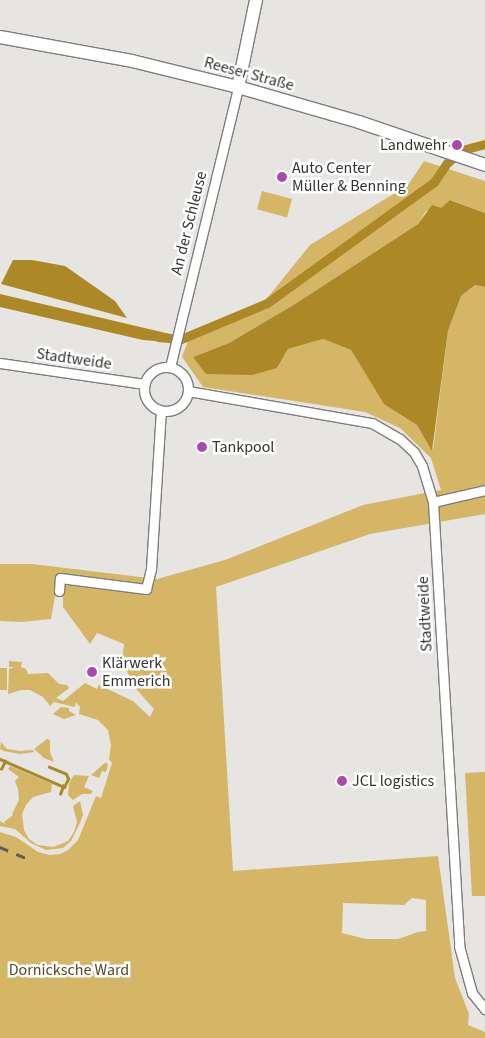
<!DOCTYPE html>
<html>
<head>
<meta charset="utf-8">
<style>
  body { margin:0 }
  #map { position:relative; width:485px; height:1038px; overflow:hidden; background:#e6e5e2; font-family:"Source Sans 3",sans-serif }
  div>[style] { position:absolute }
  .green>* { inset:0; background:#d5b667; transform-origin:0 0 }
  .water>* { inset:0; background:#ac8926 }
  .stream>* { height:2.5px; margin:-1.25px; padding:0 1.25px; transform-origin:1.25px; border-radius:1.25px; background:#ac8926 }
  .canal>* { height:9px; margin:-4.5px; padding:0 4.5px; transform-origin:4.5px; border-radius:4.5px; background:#ac8926 }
  .roads { filter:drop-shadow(1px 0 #7f7e7c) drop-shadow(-1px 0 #7f7e7c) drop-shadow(0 1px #7f7e7c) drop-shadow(0 -1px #7f7e7c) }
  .street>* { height:9px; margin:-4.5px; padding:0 4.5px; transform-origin:4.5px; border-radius:4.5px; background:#fff }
  .street>.ring { margin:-4.5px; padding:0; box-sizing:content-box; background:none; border:9px solid #fff; border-radius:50% }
  .secondary>* { height:12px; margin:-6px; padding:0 6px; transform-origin:6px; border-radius:6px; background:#fff }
  .rail>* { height:2.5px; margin-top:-1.25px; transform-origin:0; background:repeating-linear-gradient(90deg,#5d5d5a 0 9px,transparent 0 18px) }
  .dots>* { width:14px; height:14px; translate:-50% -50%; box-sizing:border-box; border:2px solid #fff; border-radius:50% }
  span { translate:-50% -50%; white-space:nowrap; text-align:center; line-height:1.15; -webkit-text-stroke:5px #fff; paint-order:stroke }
  .street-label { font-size:16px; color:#343432 }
  .poi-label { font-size:16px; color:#343432 }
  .right { translate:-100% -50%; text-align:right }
  .left { translate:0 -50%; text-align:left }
  .park-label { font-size:16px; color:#594a23 }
</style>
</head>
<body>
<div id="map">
  <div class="green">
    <i style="clip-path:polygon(evenodd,424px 161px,485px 181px,485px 213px,451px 200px,441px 208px,426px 211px,418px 224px,295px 304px,229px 343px,193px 357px,277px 368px,288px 349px,323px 339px,351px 350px,384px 403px,417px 425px,433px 450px,448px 331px,461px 296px,475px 285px,485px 287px,485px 514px,370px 534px,216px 587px,233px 871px,438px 856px,455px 978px,469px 1014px,468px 1025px,485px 1032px,485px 1038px,0 1038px,0 832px,16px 837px,38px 852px,50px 855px,60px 854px,68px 850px,78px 840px,96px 796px,101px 798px,112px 763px,109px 759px,111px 745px,108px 730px,98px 720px,79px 714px,80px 707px,76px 702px,75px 707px,54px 702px,50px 706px,43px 697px,30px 690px,21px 690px,8px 694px,9px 669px,15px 667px,9px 667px,9px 661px,22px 662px,21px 667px,26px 669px,28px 674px,48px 673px,59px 684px,67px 685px,69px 688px,56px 698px,63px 701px,85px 683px,97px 689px,99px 685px,133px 701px,150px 717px,154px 709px,137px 690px,122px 662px,124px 644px,97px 633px,90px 644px,63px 607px,63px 592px,56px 591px,51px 619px,22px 622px,0 621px,0 564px,32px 564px,157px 579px,225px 560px,363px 505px,441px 490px,431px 458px,400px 428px,365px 412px,203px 387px,182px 357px,188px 341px,256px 312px,310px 245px,408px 185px,424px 161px,412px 898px,426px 900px,426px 931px,418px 932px,398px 939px,366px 939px,342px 933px,343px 903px,404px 905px,412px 898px)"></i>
    <i style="left:262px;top:191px;width:31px;height:19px;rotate:15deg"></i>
    <i style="left:7px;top:668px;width:22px;height:7px;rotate:90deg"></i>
    <i style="clip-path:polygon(61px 707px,69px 708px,69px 711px,76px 715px,64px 719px,53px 714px)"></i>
    <i style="clip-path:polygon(47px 739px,50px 740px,50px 752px,54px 762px,44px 758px,34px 749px)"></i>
    <i style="clip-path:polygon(1px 742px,7px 749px,21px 751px,33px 750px,34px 752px,20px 754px,4px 751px,0 749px)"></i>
    <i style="clip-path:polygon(106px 762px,108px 765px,106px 772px,102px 771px,99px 778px,91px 775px)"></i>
    <i style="clip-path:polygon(10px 766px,52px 784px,51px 792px,33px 797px,26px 805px,22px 814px,24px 830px,29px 839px,38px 845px,53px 847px,68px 841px,74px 832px,77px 822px,73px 806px,80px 801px,83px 815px,80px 823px,71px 841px,63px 848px,46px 850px,31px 843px,15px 829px,0 826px,0 821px,5px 824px,4px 822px,13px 815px,12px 814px,19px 800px,18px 789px,15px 781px,19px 777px,8px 769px)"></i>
    <i style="clip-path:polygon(485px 772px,485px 896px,472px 896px,465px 773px)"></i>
    <i style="clip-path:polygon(74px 775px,89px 776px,84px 787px,93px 791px,91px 794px,82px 794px,73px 800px,68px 795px,69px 783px)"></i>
  </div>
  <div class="water">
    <i style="clip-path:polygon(450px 200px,485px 213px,485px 287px,475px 285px,461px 296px,448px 331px,432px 451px,417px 425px,384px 404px,351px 350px,323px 339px,288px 349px,277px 368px,252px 375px,206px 374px,193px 357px,229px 343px,295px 304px,418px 224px,432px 205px,441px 208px)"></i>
    <i style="clip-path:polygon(13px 260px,32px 260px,65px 266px,115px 301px,127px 318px,1px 284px)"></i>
    <i style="clip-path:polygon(0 294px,170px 334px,168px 342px,143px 340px,0 307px)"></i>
  </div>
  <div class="stream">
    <i style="left:0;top:759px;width:70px;rotate:23.6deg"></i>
    <i style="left:64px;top:787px;width:9px;rotate:-63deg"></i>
    <i style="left:68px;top:779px;width:5px;rotate:-112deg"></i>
    <i style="left:66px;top:774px;width:18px;rotate:-158deg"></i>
    <i style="left:1px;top:769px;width:9px;rotate:-63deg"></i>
    <i style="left:60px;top:794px;width:9px;rotate:-69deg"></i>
  </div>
  <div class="canal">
    <i style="left:158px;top:337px;width:23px;rotate:5deg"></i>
    <i style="left:181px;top:339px;width:93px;rotate:-22.7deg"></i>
    <i style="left:267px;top:303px;width:206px;rotate:-35.9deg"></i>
    <i style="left:434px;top:182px;width:23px;rotate:-56deg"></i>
    <i style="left:447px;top:163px;width:20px;rotate:-41deg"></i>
    <i style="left:462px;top:150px;width:24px;rotate:-15deg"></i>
  </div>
  <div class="roads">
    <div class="street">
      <i style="left:0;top:363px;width:146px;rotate:8.3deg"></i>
      <i class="ring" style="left:144px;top:367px;width:35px;height:35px"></i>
      <i style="left:170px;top:367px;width:288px;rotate:-76.3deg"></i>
      <i style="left:188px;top:391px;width:187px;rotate:9.9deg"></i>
      <i style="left:372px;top:423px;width:32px;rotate:30deg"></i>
      <i style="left:400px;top:439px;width:19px;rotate:43deg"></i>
      <i style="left:414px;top:452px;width:16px;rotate:60deg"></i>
      <i style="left:422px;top:466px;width:38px;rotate:73deg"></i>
      <i style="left:433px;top:502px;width:445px;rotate:86.6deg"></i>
      <i style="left:459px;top:946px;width:49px;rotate:74.5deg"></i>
      <i style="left:472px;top:993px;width:21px;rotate:51deg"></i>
      <i style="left:433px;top:502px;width:53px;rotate:-13deg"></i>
      <i style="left:59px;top:591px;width:13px;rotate:-86deg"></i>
      <i style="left:60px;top:578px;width:87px;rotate:7.3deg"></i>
      <i style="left:146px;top:589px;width:21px;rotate:-76deg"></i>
      <i style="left:151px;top:569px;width:158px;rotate:-86.4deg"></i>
    </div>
    <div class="secondary">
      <i style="left:0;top:37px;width:134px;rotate:10.3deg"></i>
      <i style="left:132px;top:61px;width:109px;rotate:13.8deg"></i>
      <i style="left:238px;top:87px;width:126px;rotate:16.1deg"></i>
      <i style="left:359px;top:122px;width:133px;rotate:18.8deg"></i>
      <i style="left:238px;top:87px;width:89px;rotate:-78.3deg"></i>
    </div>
  </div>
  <div class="rail">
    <i style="left:0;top:847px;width:28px;rotate:23deg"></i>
  </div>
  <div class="dots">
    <i style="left:457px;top:145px;background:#ac47ac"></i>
    <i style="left:282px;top:177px;background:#ac47ac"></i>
    <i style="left:202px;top:447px;background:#ac47ac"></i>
    <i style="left:92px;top:672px;background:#ac47ac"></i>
    <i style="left:342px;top:781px;background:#ac47ac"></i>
  </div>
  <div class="street-label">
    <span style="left:249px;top:74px;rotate:15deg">Reeser Straße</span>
    <span style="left:189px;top:223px;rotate:-76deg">An der Schleuse</span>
    <span style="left:74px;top:359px;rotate:8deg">Stadtweide</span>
    <span style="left:425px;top:614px;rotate:-93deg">Stadtweide</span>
  </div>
  <div class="poi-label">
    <span class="right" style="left:447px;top:145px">Landwehr</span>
    <span class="left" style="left:292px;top:177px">Auto Center<br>Müller &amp; Benning</span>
    <span class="left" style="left:212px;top:447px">Tankpool</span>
    <span class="left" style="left:102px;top:672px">Klärwerk<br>Emmerich</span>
    <span class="left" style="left:352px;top:781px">JCL logistics</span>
  </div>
  <div class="park-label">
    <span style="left:69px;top:970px">Dornicksche Ward</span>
  </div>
</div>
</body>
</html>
